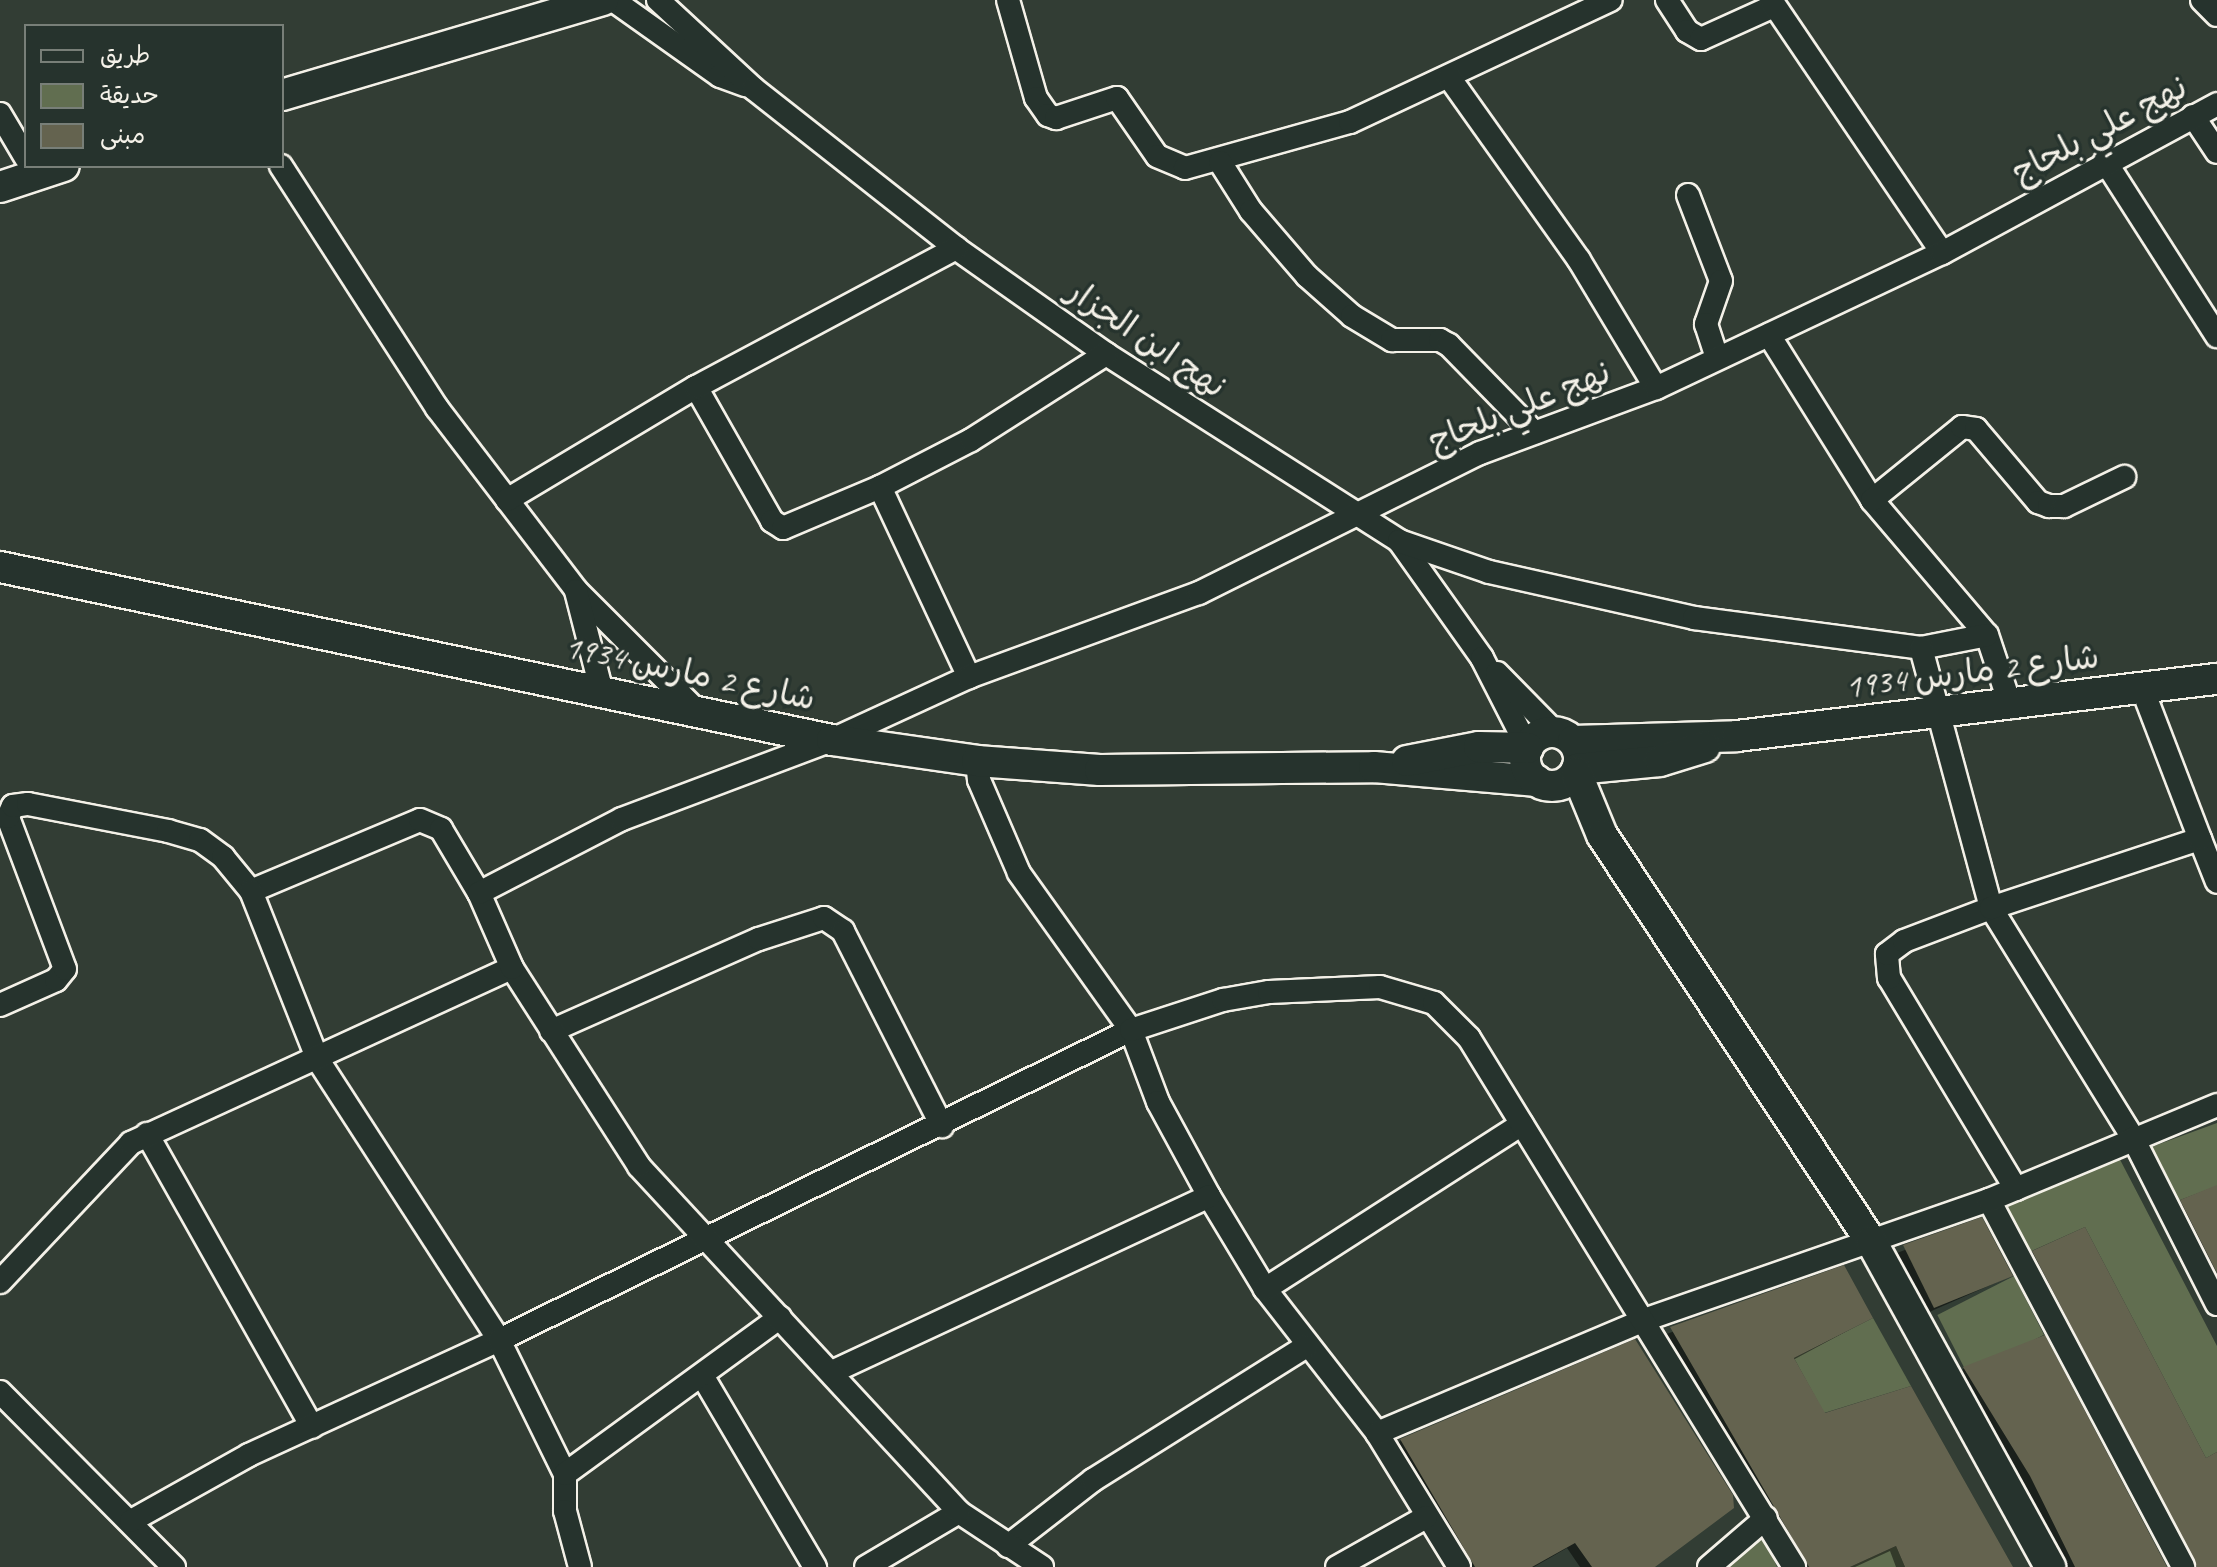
<!DOCTYPE html>
<html>
<head>
<meta charset="utf-8">
<style>
  body { margin:0 }
  #map { position:relative; width:2217px; height:1567px; overflow:hidden; background:#323d34; font-family:Caveat,"Playpen Sans Arabic",sans-serif }
  div>[style] { position:absolute }
  .green>* { inset:0; background:#616e50; transform-origin:0 0 }
  .shadow>* { inset:0; background:#0007 }
  .building>* { inset:0; background:#64634f }
  .roads { filter:drop-shadow(2px 0 #f4f1e8) drop-shadow(-2px 0 #f4f1e8) drop-shadow(0 2px #f4f1e8) drop-shadow(0 -2px #f4f1e8) }
  .street>* { height:22px; margin:-11px; padding:0 11px; transform-origin:11px; border-radius:11px; background:#26332d }
  .secondary>* { height:30px; margin:-15px; padding:0 15px; transform-origin:15px; border-radius:15px; background:#26332d }
  .secondary>.ring { margin:-15px; padding:0; box-sizing:content-box; background:none; border:30px solid #26332d; border-radius:50% }
  span { translate:-50% -50%; white-space:nowrap; text-align:center; line-height:1.15; -webkit-text-stroke:7px #26332d; paint-order:stroke }
  .street-label { font-size:34px; color:#f4f1e8 }
  .legend { position:absolute; left:24px; top:24px; width:260px; height:144px; box-sizing:border-box; background:#26332d; border:2px solid #787f78; margin:0; padding:10px 14px; list-style:none; font-size:24px; color:#f4f1e8 }
  .legend li { display:flex; align-items:center; gap:16px; height:40px }
  .legend b { width:40px; border:2px solid #787f78 }
</style>
</head>
<body>
<div id="map">
  <div class="green">
    <i style="clip-path:polygon(2217px 1123px,2217px 1186px,2172px 1203px,2143px 1150px)"></i>
    <i style="clip-path:polygon(2115px 1150px,2217px 1346px,2217px 1452px,2206px 1458px,2085px 1227px,2025px 1254px,2001px 1206px)"></i>
    <i style="left:2014px;top:1276px;width:66px;height:86px;rotate:63deg"></i>
    <i style="clip-path:polygon(1873px 1318px,1911px 1386px,1824px 1413px,1794px 1358px)"></i>
    <i style="clip-path:polygon(1760px 1528px,1777px 1567px,1715px 1567px)"></i>
    <i style="clip-path:polygon(1896px 1546px,1905px 1567px,1850px 1567px)"></i>
  </div>
  <div class="shadow">
    <i style="clip-path:polygon(2217px 1188px,2217px 1298px,2175px 1208px)"></i>
    <i style="clip-path:polygon(1981px 1220px,2011px 1276px,1927px 1313px,1897px 1253px)"></i>
    <i style="clip-path:polygon(2033px 1252px,2205px 1461px,2217px 1455px,2217px 1567px,2189px 1567px,2026px 1259px)"></i>
    <i style="clip-path:polygon(1843px 1268px,1871px 1318px,1793px 1360px,1824px 1415px,2007px 1567px,1896px 1567px,1890px 1551px,1855px 1567px,1800px 1567px,1664px 1335px)"></i>
    <i style="clip-path:polygon(1964px 1368px,2165px 1567px,2065px 1567px,2024px 1483px,1958px 1375px)"></i>
    <i style="clip-path:polygon(1401px 1440px,1652px 1567px,1580px 1567px,1567px 1548px,1534px 1567px,1466px 1567px,1394px 1447px)"></i>
  </div>
  <div class="building">
    <i style="clip-path:polygon(2217px 1185px,2217px 1273px,2180px 1200px)"></i>
    <i style="clip-path:polygon(1982px 1217px,2013px 1276px,1934px 1308px,1903px 1245px)"></i>
    <i style="clip-path:polygon(2085px 1227px,2206px 1458px,2217px 1452px,2217px 1567px,2197px 1567px,2032px 1251px)"></i>
    <i style="clip-path:polygon(1844px 1265px,1873px 1318px,1794px 1358px,1812px 1390px,1825px 1413px,1911px 1386px,2013px 1567px,1905px 1567px,1896px 1546px,1850px 1567px,1809px 1567px,1670px 1327px)"></i>
    <i style="clip-path:polygon(2045px 1335px,2167px 1567px,2075px 1567px,2030px 1476px,1963px 1367px)"></i>
    <i style="clip-path:polygon(1635px 1339px,1733px 1495px,1734px 1508px,1655px 1567px,1592px 1567px,1575px 1543px,1532px 1567px,1475px 1567px,1400px 1439px)"></i>
  </div>
  <div class="roads">
    <div class="street">
      <i style="left:613px;top:0;width:131px;rotate:35.4deg"></i>
      <i style="left:720px;top:76px;width:27px;rotate:20deg"></i>
      <i style="left:658px;top:0;width:131px;rotate:42.8deg"></i>
      <i style="left:754px;top:89px;width:257px;rotate:38.2deg"></i>
      <i style="left:956px;top:248px;width:184px;rotate:35.2deg"></i>
      <i style="left:1106px;top:354px;width:348px;rotate:32.5deg"></i>
      <i style="left:1399px;top:541px;width:143px;rotate:54.6deg"></i>
      <i style="left:1482px;top:658px;width:101px;rotate:62.9deg"></i>
      <i style="left:1008px;top:0;width:102px;rotate:74.1deg"></i>
      <i style="left:1036px;top:98px;width:21px;rotate:55deg"></i>
      <i style="left:1048px;top:115px;width:9px;rotate:21deg"></i>
      <i style="left:1056px;top:118px;width:64px;rotate:-18.2deg"></i>
      <i style="left:1117px;top:98px;width:70px;rotate:55.4deg"></i>
      <i style="left:1157px;top:156px;width:30px;rotate:23deg"></i>
      <i style="left:1185px;top:168px;width:171px;rotate:-15.6deg"></i>
      <i style="left:1350px;top:122px;width:288px;rotate:-25.1deg"></i>
      <i style="left:1667px;top:0;width:37px;rotate:57deg"></i>
      <i style="left:1687px;top:31px;width:16px;rotate:30deg"></i>
      <i style="left:1701px;top:39px;width:80px;rotate:-24.3deg"></i>
      <i style="left:1771px;top:0;width:305px;rotate:55.9deg"></i>
      <i style="left:2202px;top:0;width:21px;rotate:45deg"></i>
      <i style="left:1449px;top:77px;width:224px;rotate:54.6deg"></i>
      <i style="left:1579px;top:260px;width:149px;rotate:59deg"></i>
      <i style="left:0;top:114px;width:51px;rotate:59.4deg"></i>
      <i style="left:2193px;top:116px;width:43px;rotate:56.3deg"></i>
      <i style="left:2105px;top:161px;width:208px;rotate:57.4deg"></i>
      <i style="left:1220px;top:162px;width:58px;rotate:57.7deg"></i>
      <i style="left:1251px;top:211px;width:86px;rotate:49.3deg"></i>
      <i style="left:1307px;top:276px;width:60px;rotate:41.6deg"></i>
      <i style="left:1352px;top:316px;width:47px;rotate:31deg"></i>
      <i style="left:1392px;top:340px;width:48px"></i>
      <i style="left:1440px;top:340px;width:10px;rotate:29deg"></i>
      <i style="left:1449px;top:345px;width:122px;rotate:45.7deg"></i>
      <i style="left:281px;top:166px;width:288px;rotate:57.2deg"></i>
      <i style="left:437px;top:408px;width:229px;rotate:52.6deg"></i>
      <i style="left:576px;top:590px;width:174px;rotate:45deg"></i>
      <i style="left:1688px;top:195px;width:92px;rotate:69deg"></i>
      <i style="left:1721px;top:281px;width:46px;rotate:109.2deg"></i>
      <i style="left:1706px;top:324px;width:36px;rotate:72deg"></i>
      <i style="left:1769px;top:335px;width:195px;rotate:58deg"></i>
      <i style="left:1872px;top:500px;width:177px;rotate:49.6deg"></i>
      <i style="left:1987px;top:635px;width:76px;rotate:71.6deg"></i>
      <i style="left:696px;top:387px;width:154px;rotate:60.4deg"></i>
      <i style="left:772px;top:521px;width:13px;rotate:32deg"></i>
      <i style="left:783px;top:528px;width:105px;rotate:-22.9deg"></i>
      <i style="left:880px;top:487px;width:102px;rotate:-27.3deg"></i>
      <i style="left:971px;top:440px;width:160px;rotate:-32.5deg"></i>
      <i style="left:880px;top:487px;width:210px;rotate:64.9deg"></i>
      <i style="left:507px;top:500px;width:220px;rotate:-30.9deg"></i>
      <i style="left:696px;top:387px;width:295px;rotate:-28.1deg"></i>
      <i style="left:1872px;top:500px;width:116px;rotate:-39deg"></i>
      <i style="left:1962px;top:427px;width:14px;rotate:8deg"></i>
      <i style="left:1976px;top:429px;width:96px;rotate:49.7deg"></i>
      <i style="left:2038px;top:502px;width:12px;rotate:20deg"></i>
      <i style="left:2049px;top:506px;width:15px"></i>
      <i style="left:2064px;top:506px;width:67px;rotate:-25.8deg"></i>
      <i style="left:1399px;top:541px;width:95px;rotate:19deg"></i>
      <i style="left:1489px;top:572px;width:210px;rotate:12.6deg"></i>
      <i style="left:1694px;top:618px;width:229px;rotate:7.5deg"></i>
      <i style="left:1921px;top:648px;width:67px;rotate:-11.1deg"></i>
      <i style="left:576px;top:591px;width:104px;rotate:75.6deg"></i>
      <i style="left:1921px;top:648px;width:269px;rotate:74.9deg"></i>
      <i style="left:1991px;top:908px;width:270px;rotate:58.3deg"></i>
      <i style="left:2133px;top:1138px;width:186px;rotate:63.2deg"></i>
      <i style="left:1497px;top:673px;width:83px;rotate:45.5deg"></i>
      <i style="left:977px;top:761px;width:19px;rotate:84deg"></i>
      <i style="left:979px;top:780px;width:101px;rotate:66.7deg"></i>
      <i style="left:1019px;top:873px;width:193px;rotate:54.5deg"></i>
      <i style="left:1131px;top:1030px;width:77px;rotate:69.4deg"></i>
      <i style="left:1158px;top:1102px;width:107px;rotate:61.5deg"></i>
      <i style="left:1209px;top:1196px;width:109px;rotate:58.9deg"></i>
      <i style="left:1265px;top:1289px;width:182px;rotate:52.1deg"></i>
      <i style="left:1377px;top:1433px;width:157px;rotate:58.5deg"></i>
      <i style="left:2200px;top:839px;width:46px;rotate:68.4deg"></i>
      <i style="left:251px;top:891px;width:183px;rotate:-22.8deg"></i>
      <i style="left:420px;top:820px;width:23px;rotate:23deg"></i>
      <i style="left:441px;top:829px;width:74px;rotate:59.3deg"></i>
      <i style="left:0;top:1005px;width:61px;rotate:-24.1deg"></i>
      <i style="left:56px;top:980px;width:14px;rotate:-51deg"></i>
      <i style="left:65px;top:969px;width:162px;rotate:-110.6deg"></i>
      <i style="left:8px;top:817px;width:12px;rotate:-66deg"></i>
      <i style="left:13px;top:806px;width:15px;rotate:-8deg"></i>
      <i style="left:28px;top:804px;width:143px;rotate:10.9deg"></i>
      <i style="left:168px;top:831px;width:33px;rotate:16deg"></i>
      <i style="left:200px;top:840px;width:29px;rotate:36deg"></i>
      <i style="left:223px;top:857px;width:44px;rotate:50.5deg"></i>
      <i style="left:251px;top:891px;width:182px;rotate:68.4deg"></i>
      <i style="left:318px;top:1060px;width:333px;rotate:57.1deg"></i>
      <i style="left:499px;top:1340px;width:149px;rotate:63.8deg"></i>
      <i style="left:565px;top:1474px;width:37px;rotate:90deg"></i>
      <i style="left:565px;top:1511px;width:58px;rotate:75deg"></i>
      <i style="left:551px;top:1031px;width:227px;rotate:-23.9deg"></i>
      <i style="left:759px;top:939px;width:68px;rotate:-17.9deg"></i>
      <i style="left:824px;top:918px;width:23px;rotate:34deg"></i>
      <i style="left:843px;top:931px;width:219px;rotate:63.1deg"></i>
      <i style="left:147px;top:1134px;width:336px;rotate:60.6deg"></i>
      <i style="left:2016px;top:1189px;width:246px;rotate:-121deg"></i>
      <i style="left:1889px;top:978px;width:24px;rotate:-95deg"></i>
      <i style="left:1887px;top:954px;width:21px;rotate:-37deg"></i>
      <i style="left:1904px;top:941px;width:93px;rotate:-20.8deg"></i>
      <i style="left:1991px;top:908px;width:220px;rotate:-18.3deg"></i>
      <i style="left:2200px;top:839px;width:162px;rotate:-111deg"></i>
      <i style="left:1989px;top:1200px;width:415px;rotate:62.1deg"></i>
      <i style="left:0;top:1282px;width:191px;rotate:-46.7deg"></i>
      <i style="left:131px;top:1143px;width:419px;rotate:-24.7deg"></i>
      <i style="left:1265px;top:1289px;width:305px;rotate:-32.7deg"></i>
      <i style="left:832px;top:1372px;width:416px;rotate:-25deg"></i>
      <i style="left:703px;top:1377px;width:221px;rotate:59.5deg"></i>
      <i style="left:0;top:1392px;width:247px;rotate:45.2deg"></i>
      <i style="left:1377px;top:1433px;width:290px;rotate:-22.9deg"></i>
      <i style="left:1644px;top:1320px;width:365px;rotate:-19.2deg"></i>
      <i style="left:1989px;top:1200px;width:247px;rotate:-22.6deg"></i>
      <i style="left:565px;top:1474px;width:266px;rotate:-36.1deg"></i>
      <i style="left:131px;top:1521px;width:135px;rotate:-29.2deg"></i>
      <i style="left:249px;top:1455px;width:275px;rotate:-24.7deg"></i>
      <i style="left:499px;top:1340px;width:704px;rotate:-26.13deg"></i>
      <i style="left:1131px;top:1030px;width:97px;rotate:-18.1deg"></i>
      <i style="left:1223px;top:1000px;width:47px;rotate:-9.9deg"></i>
      <i style="left:1269px;top:992px;width:111px;rotate:-2.6deg"></i>
      <i style="left:1380px;top:987px;width:56px;rotate:16.5deg"></i>
      <i style="left:1434px;top:1003px;width:49px;rotate:45deg"></i>
      <i style="left:1469px;top:1038px;width:621px;rotate:58.43deg"></i>
      <i style="left:1008px;top:1546px;width:108px;rotate:-37.8deg"></i>
      <i style="left:1093px;top:1480px;width:252px;rotate:-32.1deg"></i>
      <i style="left:866px;top:1567px;width:108px;rotate:-30.6deg"></i>
      <i style="left:1042px;top:1567px;width:100px;rotate:-146.5deg"></i>
      <i style="left:959px;top:1512px;width:471px;rotate:-132.8deg"></i>
      <i style="left:639px;top:1166px;width:235px;rotate:-122.7deg"></i>
      <i style="left:512px;top:968px;width:82px;rotate:-113.7deg"></i>
      <i style="left:479px;top:893px;width:161px;rotate:-27.4deg"></i>
      <i style="left:622px;top:819px;width:224px;rotate:-20.6deg"></i>
      <i style="left:832px;top:740px;width:151px;rotate:-24.7deg"></i>
      <i style="left:969px;top:677px;width:245px;rotate:-20.1deg"></i>
      <i style="left:1199px;top:593px;width:314px;rotate:-26.5deg"></i>
      <i style="left:1480px;top:453px;width:188px;rotate:-20.3deg"></i>
      <i style="left:1656px;top:388px;width:316px;rotate:-25.3deg"></i>
      <i style="left:1942px;top:253px;width:313px;rotate:-28.4deg"></i>
      <i style="left:1337px;top:1567px;width:102px;rotate:-29.3deg"></i>
      <i style="left:1709px;top:1567px;width:75px;rotate:-40.7deg"></i>
    </div>
    <div class="secondary">
      <i style="left:282px;top:95px;width:335px;rotate:-16.5deg"></i>
      <i style="left:0;top:187px;width:67px;rotate:-18.2deg"></i>
      <i style="left:0;top:567px;width:850px;rotate:11.75deg"></i>
      <i style="left:832px;top:740px;width:147px;rotate:8.2deg"></i>
      <i style="left:977px;top:761px;width:123px;rotate:4.2deg"></i>
      <i style="left:1100px;top:770px;width:274px;rotate:-0.6deg"></i>
      <i style="left:1374px;top:767px;width:164px;rotate:4.9deg"></i>
      <i class="ring" style="left:1525px;top:732px;width:24px;height:24px"></i>
      <i style="left:1573px;top:741px;width:164px;rotate:-1.7deg"></i>
      <i style="left:1737px;top:736px;width:483px;rotate:-6.8deg"></i>
      <i style="left:1407px;top:761px;width:73px;rotate:-11deg"></i>
      <i style="left:1479px;top:747px;width:49px;rotate:1.2deg"></i>
      <i style="left:1577px;top:769px;width:83px;rotate:-5.5deg"></i>
      <i style="left:1660px;top:761px;width:47px;rotate:-17.3deg"></i>
      <i style="left:1576px;top:772px;width:68px;rotate:67.6deg"></i>
      <i style="left:1602px;top:835px;width:487px;rotate:56.5deg"></i>
      <i style="left:1871px;top:1241px;width:372px;rotate:61.2deg"></i>
    </div>
  </div>
  <div class="street-label">
    <span style="left:2099px;top:129px;rotate:-28deg">نهج علي بلحاج</span>
    <span style="left:1147px;top:338px;rotate:34deg">نهج ابن الجزار</span>
    <span style="left:1519px;top:406px;rotate:-22deg">نهج علي بلحاج</span>
    <span style="left:1972px;top:671px;rotate:-7deg">شارع 2 مارس 1934</span>
    <span style="left:690px;top:672px;rotate:12deg">شارع 2 مارس 1934</span>
  </div>
  <ul class="legend">
  <li><b style="height:10px;background:#26332d"></b>طريق</li>
  <li><b style="height:22px;background:#616e50"></b>حديقة</li>
  <li><b style="height:22px;background:#64634f"></b>مبنى</li>
  </ul>
</div>
</body>
</html>
